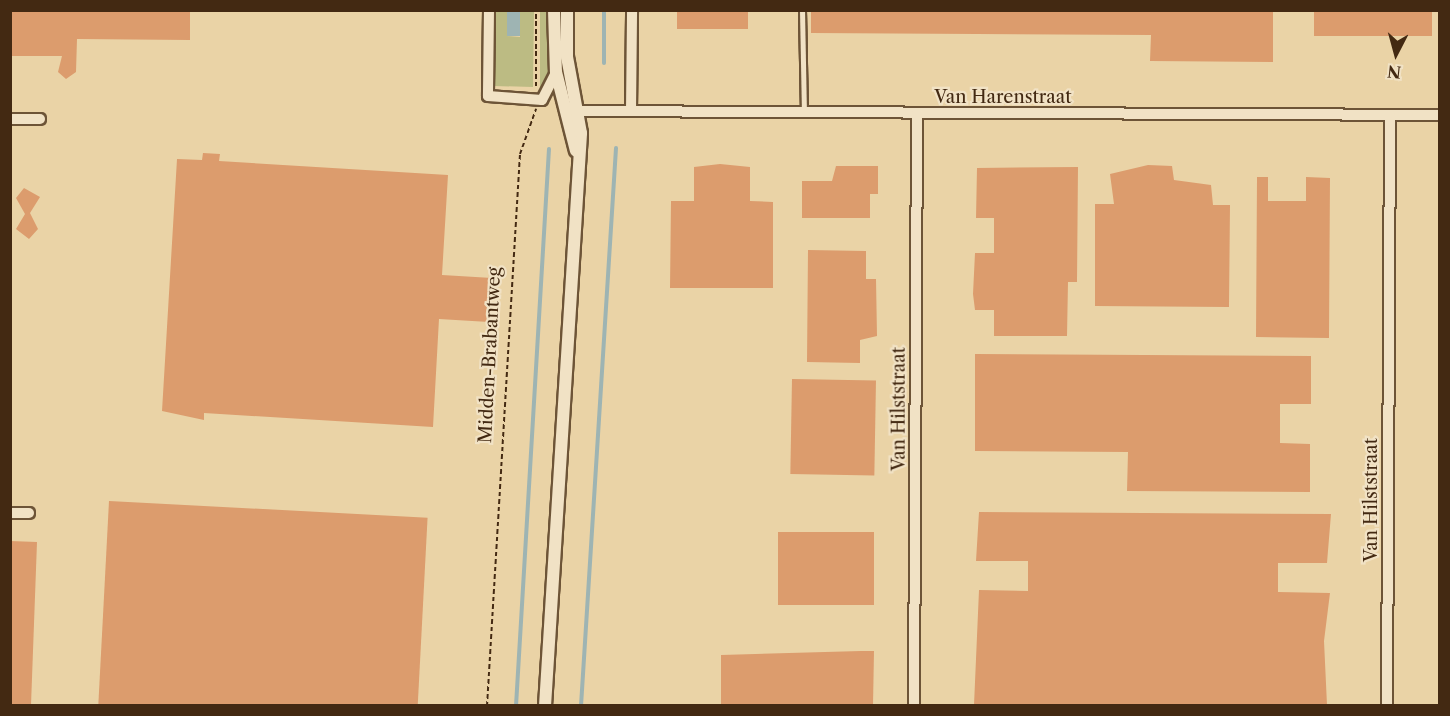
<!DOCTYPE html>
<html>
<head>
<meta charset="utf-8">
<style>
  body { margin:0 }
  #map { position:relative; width:1450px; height:716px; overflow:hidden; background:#ead3a6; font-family:"Libre Caslon Text",serif }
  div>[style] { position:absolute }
  .green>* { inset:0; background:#bcbb83 }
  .water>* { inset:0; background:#9eb4b3; transform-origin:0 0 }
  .stream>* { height:4px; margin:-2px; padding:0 2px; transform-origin:2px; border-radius:2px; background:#9eb4b3 }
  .building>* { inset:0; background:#dc9c6d; transform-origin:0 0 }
  .path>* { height:2px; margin-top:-1px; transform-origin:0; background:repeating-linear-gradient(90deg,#432912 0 4.5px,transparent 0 7.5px) }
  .roads { filter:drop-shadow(2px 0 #6d5437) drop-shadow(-2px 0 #6d5437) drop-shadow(0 2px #6d5437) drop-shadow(0 -2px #6d5437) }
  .service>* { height:5px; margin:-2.5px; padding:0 2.5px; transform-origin:2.5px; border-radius:2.5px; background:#f1e2c5 }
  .minor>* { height:10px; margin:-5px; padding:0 5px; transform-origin:5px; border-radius:5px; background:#f1e2c5 }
  .tertiary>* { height:12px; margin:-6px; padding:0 6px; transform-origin:6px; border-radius:6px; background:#f1e2c5 }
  span { translate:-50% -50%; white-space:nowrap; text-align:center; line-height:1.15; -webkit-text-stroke:4.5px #f1e2c5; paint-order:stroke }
  .street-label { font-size:18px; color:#432912 }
  .frame { position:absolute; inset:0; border:12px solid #432912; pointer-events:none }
  .north { position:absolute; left:1366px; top:24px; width:60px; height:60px; -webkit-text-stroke:4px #f1e2c5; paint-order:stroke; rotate:186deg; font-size:16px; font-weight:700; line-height:24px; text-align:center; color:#432912 }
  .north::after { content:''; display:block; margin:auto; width:21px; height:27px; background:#432912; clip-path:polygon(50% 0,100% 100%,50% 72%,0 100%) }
</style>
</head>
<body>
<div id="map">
  <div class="green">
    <i style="clip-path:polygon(494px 11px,507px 11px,507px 36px,520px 37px,520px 11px,534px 11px,533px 87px,494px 86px)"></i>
    <i style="clip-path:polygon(540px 11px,551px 11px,550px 81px,540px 89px)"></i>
  </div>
  <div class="water">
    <i style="left:507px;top:11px;width:13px;height:25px"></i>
  </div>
  <div class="stream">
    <i style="left:604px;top:63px;width:53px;rotate:-90deg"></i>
    <i style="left:516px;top:706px;width:558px;rotate:-86.61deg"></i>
    <i style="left:581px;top:706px;width:559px;rotate:-86.41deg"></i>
  </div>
  <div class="building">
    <i style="clip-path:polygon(10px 10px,190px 10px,190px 40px,77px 39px,76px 72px,66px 79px,58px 72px,62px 56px,10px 56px)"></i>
    <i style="left:677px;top:10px;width:71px;height:19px"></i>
    <i style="clip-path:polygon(811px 10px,1273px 10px,1273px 62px,1150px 61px,1151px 35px,811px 33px)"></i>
    <i style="left:1314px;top:10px;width:118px;height:26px"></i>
    <i style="clip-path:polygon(203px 153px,220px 154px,219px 161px,448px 175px,442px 275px,492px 278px,489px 322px,439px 319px,433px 427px,204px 413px,204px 420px,162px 411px,177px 159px,202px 160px)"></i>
    <i style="clip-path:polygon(720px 164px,750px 167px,750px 201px,773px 202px,773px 288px,670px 288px,671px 201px,694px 201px,694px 167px)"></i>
    <i style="clip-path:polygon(1148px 165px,1172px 166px,1174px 180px,1211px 185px,1213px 205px,1230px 205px,1229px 307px,1095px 306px,1095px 204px,1114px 204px,1110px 174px)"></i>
    <i style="clip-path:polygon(836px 166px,878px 166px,878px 194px,870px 194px,870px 218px,802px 218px,802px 181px,832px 181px)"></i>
    <i style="clip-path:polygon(1078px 167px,1077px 282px,1068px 282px,1067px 336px,994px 336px,994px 310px,975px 310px,973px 294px,975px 253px,994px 253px,994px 218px,976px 218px,977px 168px)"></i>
    <i style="clip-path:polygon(1257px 177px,1268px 177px,1268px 201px,1306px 201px,1306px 177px,1330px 178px,1329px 338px,1256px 337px)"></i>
    <i style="clip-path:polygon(24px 188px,40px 197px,30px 213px,38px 229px,29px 239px,16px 229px,25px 214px,16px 198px)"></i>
    <i style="clip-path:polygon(808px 250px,866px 251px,866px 279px,876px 279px,877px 336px,860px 340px,860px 363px,807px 362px)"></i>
    <i style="clip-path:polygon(975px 354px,1311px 356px,1311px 404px,1280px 404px,1280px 443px,1310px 444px,1310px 492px,1127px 491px,1128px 452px,975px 451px)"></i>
    <i style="left:792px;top:379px;width:84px;height:95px;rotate:1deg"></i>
    <i style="left:109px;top:501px;width:319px;height:204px;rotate:3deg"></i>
    <i style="clip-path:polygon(979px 512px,1331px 514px,1327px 563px,1278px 563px,1278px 592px,1330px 593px,1324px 641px,1327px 705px,974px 705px,979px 590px,1028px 591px,1028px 561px,976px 561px)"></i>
    <i style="left:874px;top:532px;width:73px;height:96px;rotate:90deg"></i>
    <i style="clip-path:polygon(10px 541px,37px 542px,31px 705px,10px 705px)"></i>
    <i style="clip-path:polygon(861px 651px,874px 651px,873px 705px,721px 705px,721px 655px)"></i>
  </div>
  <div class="path">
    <i style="left:536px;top:86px;width:76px;rotate:-90deg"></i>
    <i style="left:487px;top:706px;width:553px;rotate:-86.58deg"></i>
    <i style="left:520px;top:154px;width:48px;rotate:-70.4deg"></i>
  </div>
  <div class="roads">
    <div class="service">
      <i style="left:802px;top:10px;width:102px;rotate:88.9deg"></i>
    </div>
    <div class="minor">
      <i style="left:489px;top:10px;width:86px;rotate:90.7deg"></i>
      <i style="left:488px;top:96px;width:54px;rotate:4.2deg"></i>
      <i style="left:542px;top:100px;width:31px;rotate:-63deg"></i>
      <i style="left:570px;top:111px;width:870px;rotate:0.26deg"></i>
      <i style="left:631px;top:111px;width:101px;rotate:-89.4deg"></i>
      <i style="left:10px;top:119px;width:30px"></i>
      <i style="left:10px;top:513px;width:19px"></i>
      <i style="left:914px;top:706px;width:593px;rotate:-89.71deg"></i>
      <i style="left:1387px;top:706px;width:590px;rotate:-89.71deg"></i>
    </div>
    <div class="tertiary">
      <i style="left:554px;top:10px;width:62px;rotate:88.2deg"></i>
      <i style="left:556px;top:72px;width:81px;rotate:75.8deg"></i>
      <i style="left:545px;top:706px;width:574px;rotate:-86.4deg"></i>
      <i style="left:581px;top:133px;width:77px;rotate:-100.4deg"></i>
      <i style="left:567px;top:57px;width:47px;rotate:-90deg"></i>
    </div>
  </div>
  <div class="street-label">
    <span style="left:1003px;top:97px">Van Harenstraat</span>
    <span style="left:490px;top:355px;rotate:-87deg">Midden-Brabantweg</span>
    <span style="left:899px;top:409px;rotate:-90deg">Van Hilststraat</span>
    <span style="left:1371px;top:500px;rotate:-90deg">Van Hilststraat</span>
  </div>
  <div class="frame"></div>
  <div class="north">N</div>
</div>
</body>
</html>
